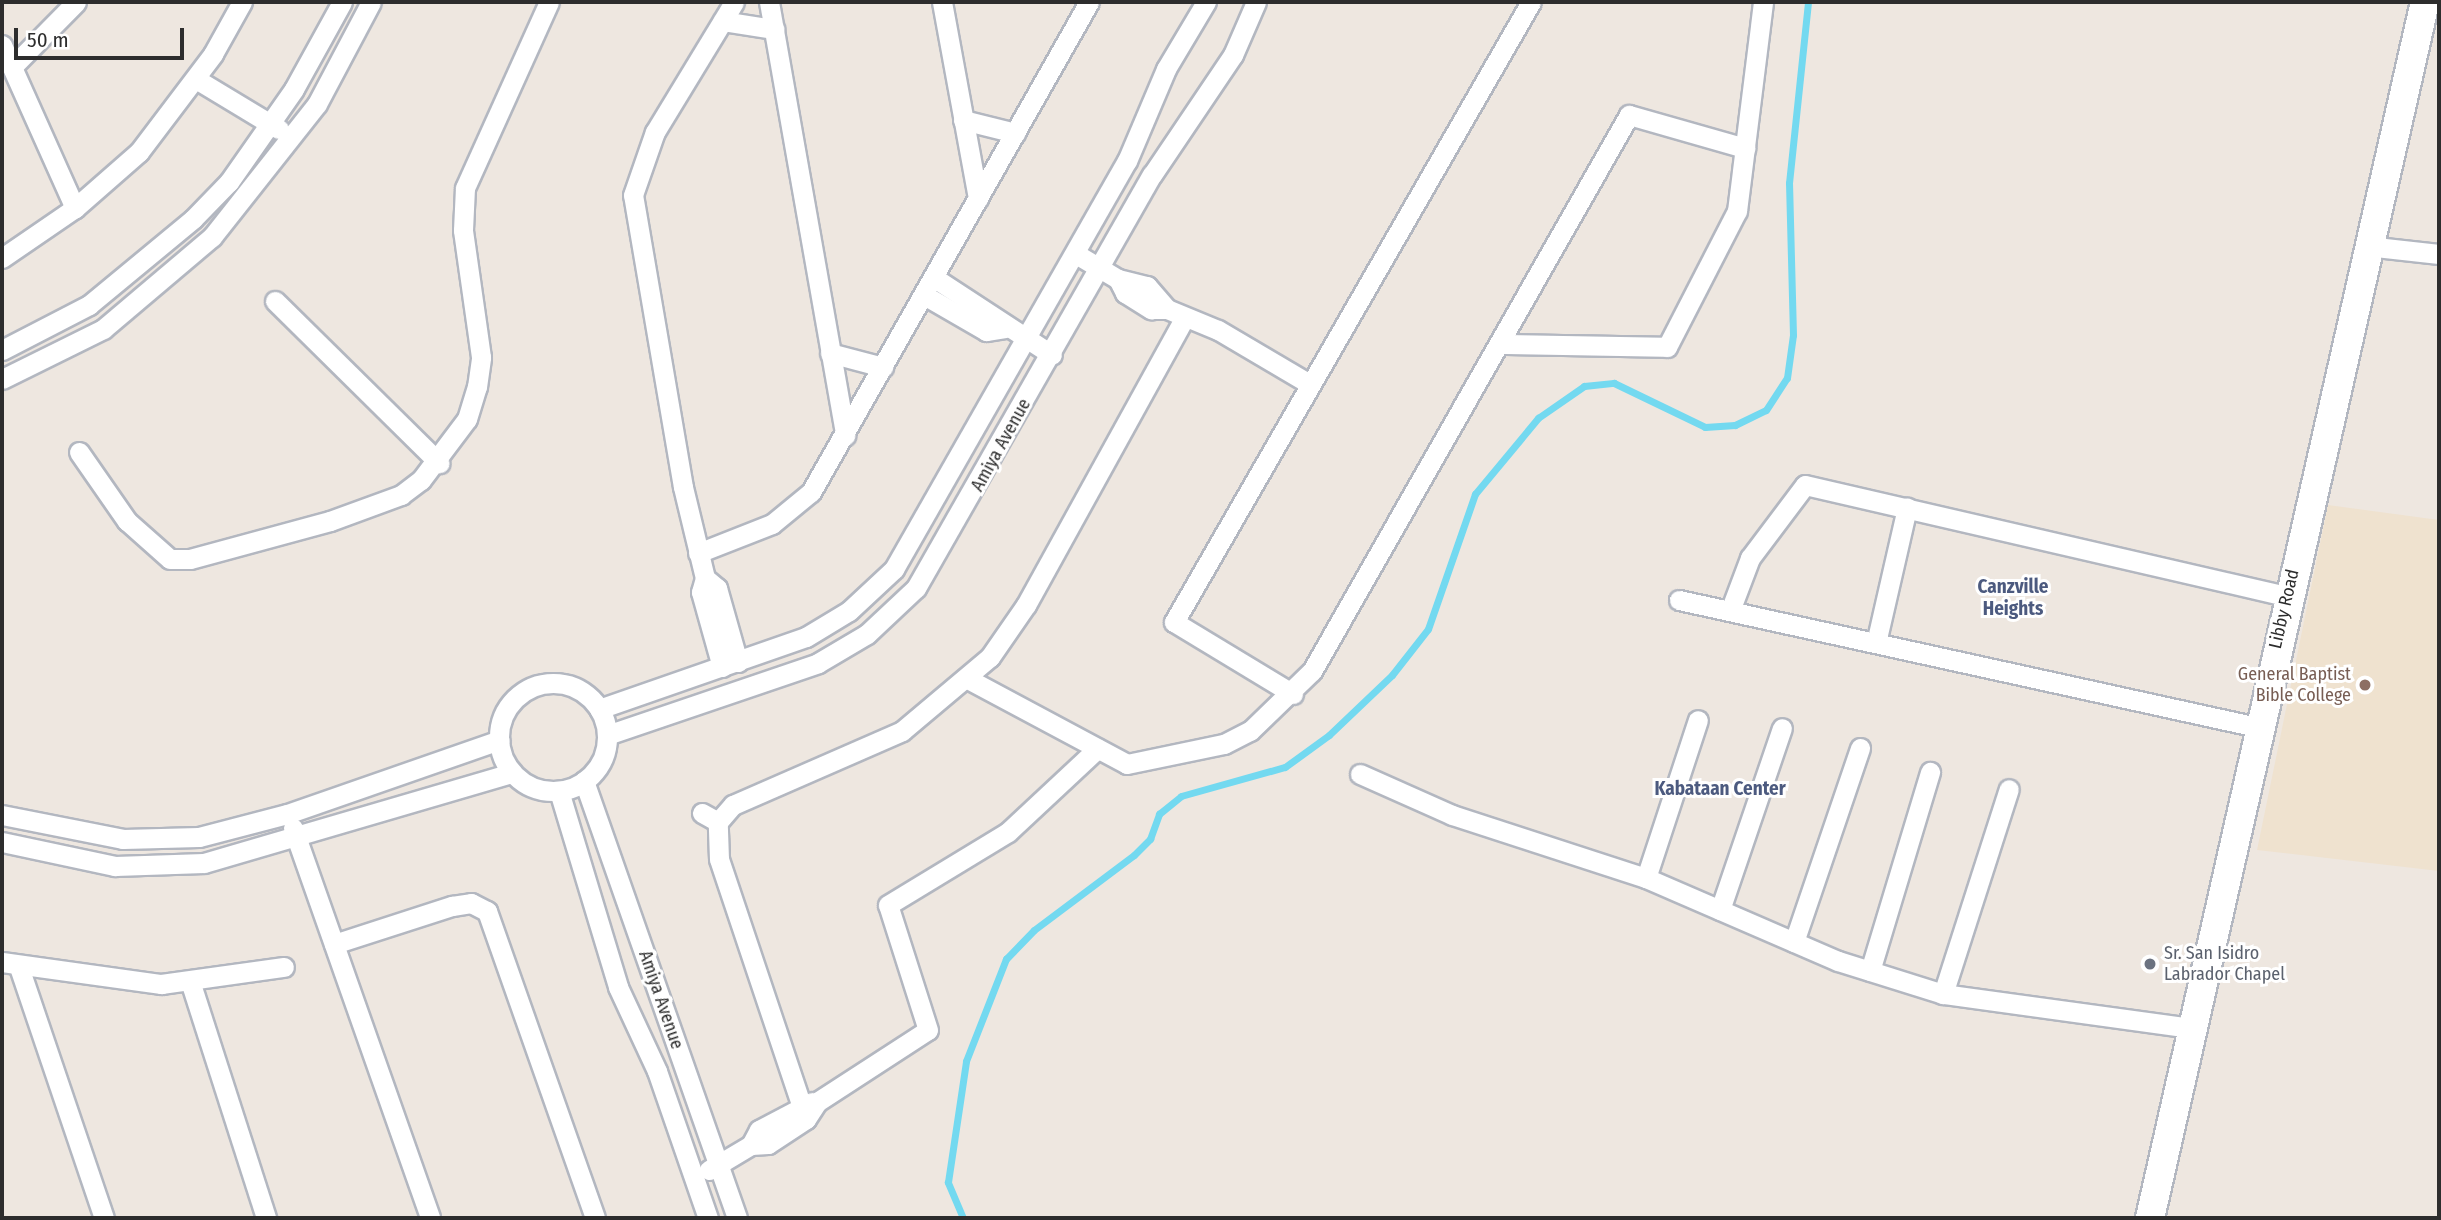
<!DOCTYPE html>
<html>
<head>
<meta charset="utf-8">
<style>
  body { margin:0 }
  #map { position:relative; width:2441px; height:1220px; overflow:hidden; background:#eee7e0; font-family:"Fira Sans Condensed",sans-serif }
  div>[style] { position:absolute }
  .education>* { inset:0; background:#efe2cf }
  .stream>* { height:7px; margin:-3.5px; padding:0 3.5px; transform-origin:3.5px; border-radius:3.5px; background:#73d9f0 }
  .roads { filter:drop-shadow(2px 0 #b3b7c0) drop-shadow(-2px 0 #b3b7c0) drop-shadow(0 2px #b3b7c0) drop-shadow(0 -2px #b3b7c0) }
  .street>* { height:19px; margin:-9.5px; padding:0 9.5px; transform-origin:9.5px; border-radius:9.5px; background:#fff }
  .street>.ring { margin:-9.5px; padding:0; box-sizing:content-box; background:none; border:19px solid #fff; border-radius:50% }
  .secondary>* { height:28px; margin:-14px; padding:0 14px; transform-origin:14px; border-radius:14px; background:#fff }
  .dots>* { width:19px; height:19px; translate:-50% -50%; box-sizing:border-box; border:4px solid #fff; border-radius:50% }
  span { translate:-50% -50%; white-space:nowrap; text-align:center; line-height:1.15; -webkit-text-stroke:6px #fff; paint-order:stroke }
  .street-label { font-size:18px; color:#2d2d2d }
  .education-label { font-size:18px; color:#785e54 }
  .right { translate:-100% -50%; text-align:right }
  .worship-label { font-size:18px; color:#5b616d }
  .left { translate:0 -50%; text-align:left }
  .neighbourhood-label { font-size:19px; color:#4c5a7f; font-weight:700 }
  .frame { position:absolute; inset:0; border:4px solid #2d2d2d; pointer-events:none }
  .scale { position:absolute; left:14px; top:28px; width:170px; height:32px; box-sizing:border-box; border:4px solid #2d2d2d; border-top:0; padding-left:9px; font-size:21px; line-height:24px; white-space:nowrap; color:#2d2d2d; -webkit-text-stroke:5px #fff; paint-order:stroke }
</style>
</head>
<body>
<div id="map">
  <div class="education">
    <i style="clip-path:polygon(2328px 505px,2439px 520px,2439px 871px,2257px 850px)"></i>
  </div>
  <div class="stream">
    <i style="left:963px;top:1218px;width:39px;rotate:-113deg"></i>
    <i style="left:948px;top:1182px;width:122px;rotate:-81.5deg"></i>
    <i style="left:966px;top:1061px;width:110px;rotate:-68.6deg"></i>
    <i style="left:1006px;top:959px;width:40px;rotate:-46deg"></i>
    <i style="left:1034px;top:930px;width:125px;rotate:-36.9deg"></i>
    <i style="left:1134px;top:855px;width:23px;rotate:-45deg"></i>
    <i style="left:1150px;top:839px;width:27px;rotate:-70deg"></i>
    <i style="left:1159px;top:814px;width:28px;rotate:-39deg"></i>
    <i style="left:1181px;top:796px;width:108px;rotate:-15.6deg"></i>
    <i style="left:1285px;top:767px;width:54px;rotate:-36deg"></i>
    <i style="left:1329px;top:735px;width:87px;rotate:-43.6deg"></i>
    <i style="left:1392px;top:675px;width:58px;rotate:-52deg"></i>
    <i style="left:1428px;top:629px;width:143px;rotate:-70.8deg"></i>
    <i style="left:1475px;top:494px;width:99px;rotate:-50.3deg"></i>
    <i style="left:1538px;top:418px;width:56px;rotate:-34.8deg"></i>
    <i style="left:1584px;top:386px;width:30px;rotate:-6deg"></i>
    <i style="left:1614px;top:383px;width:101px;rotate:25.8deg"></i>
    <i style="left:1705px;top:427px;width:30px;rotate:-4deg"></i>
    <i style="left:1735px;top:425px;width:34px;rotate:-26deg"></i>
    <i style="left:1766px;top:410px;width:38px;rotate:-57deg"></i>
    <i style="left:1787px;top:378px;width:43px;rotate:-82.1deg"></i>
    <i style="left:1793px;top:335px;width:152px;rotate:-91.5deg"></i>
    <i style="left:1789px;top:183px;width:182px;rotate:-84deg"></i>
  </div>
  <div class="roads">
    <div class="street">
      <i style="left:769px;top:2px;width:440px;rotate:80deg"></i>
      <i style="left:942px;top:2px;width:200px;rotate:79.6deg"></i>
      <i style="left:723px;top:21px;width:52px;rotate:8.9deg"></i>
      <i style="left:2px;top:45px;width:179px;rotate:65.9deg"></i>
      <i style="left:12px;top:67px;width:91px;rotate:-45.4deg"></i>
      <i style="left:196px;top:79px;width:97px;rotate:31.1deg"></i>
      <i style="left:963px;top:120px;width:54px;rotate:14deg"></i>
      <i style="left:2367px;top:246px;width:72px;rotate:6.3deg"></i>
      <i style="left:1076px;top:254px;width:49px;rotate:30.8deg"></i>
      <i style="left:1118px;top:279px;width:30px;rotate:14deg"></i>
      <i style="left:1147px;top:286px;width:30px;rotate:49deg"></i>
      <i style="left:2px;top:258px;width:88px;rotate:-34.4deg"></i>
      <i style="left:75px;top:208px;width:85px;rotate:-41.2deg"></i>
      <i style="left:139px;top:152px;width:123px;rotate:-52.9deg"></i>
      <i style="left:213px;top:54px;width:60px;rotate:-60.9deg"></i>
      <i style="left:933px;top:277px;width:142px;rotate:33.2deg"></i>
      <i style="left:1118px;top:279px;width:16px;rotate:63deg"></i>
      <i style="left:1125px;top:293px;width:31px;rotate:32deg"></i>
      <i style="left:1151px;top:309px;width:16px"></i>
      <i style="left:1167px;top:309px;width:55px;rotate:22.4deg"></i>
      <i style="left:1218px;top:330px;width:104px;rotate:30.5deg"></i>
      <i style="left:924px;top:295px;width:72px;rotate:30.1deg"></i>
      <i style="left:986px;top:331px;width:19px;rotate:-9deg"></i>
      <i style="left:275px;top:301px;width:231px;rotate:44.6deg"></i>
      <i style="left:1501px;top:344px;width:166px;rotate:1deg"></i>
      <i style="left:1667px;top:347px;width:153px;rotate:-62.8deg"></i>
      <i style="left:1737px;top:211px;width:211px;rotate:-82.9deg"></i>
      <i style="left:2px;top:350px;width:98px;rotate:-27.3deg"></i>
      <i style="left:89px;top:305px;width:135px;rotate:-39.6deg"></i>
      <i style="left:193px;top:219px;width:52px;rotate:-45.8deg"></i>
      <i style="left:229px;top:182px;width:113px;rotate:-55deg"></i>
      <i style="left:294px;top:89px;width:99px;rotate:-61.1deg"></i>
      <i style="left:830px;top:353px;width:55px;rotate:14.8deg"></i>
      <i style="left:2px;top:379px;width:113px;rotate:-26.3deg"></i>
      <i style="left:103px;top:329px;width:143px;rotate:-40.2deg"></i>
      <i style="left:212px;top:237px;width:169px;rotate:-51.7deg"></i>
      <i style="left:317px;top:104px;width:115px;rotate:-62.1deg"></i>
      <i style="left:79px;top:452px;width:84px;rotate:55.2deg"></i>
      <i style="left:127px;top:521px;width:57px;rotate:41.5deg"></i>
      <i style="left:170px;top:559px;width:20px"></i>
      <i style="left:190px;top:559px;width:145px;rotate:-15.2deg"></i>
      <i style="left:330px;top:521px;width:76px;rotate:-20.1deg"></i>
      <i style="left:401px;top:495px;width:25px;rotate:-37deg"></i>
      <i style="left:421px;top:480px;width:76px;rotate:-53deg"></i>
      <i style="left:467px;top:419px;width:34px;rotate:-73deg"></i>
      <i style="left:477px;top:387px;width:30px;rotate:-82deg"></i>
      <i style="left:481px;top:357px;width:128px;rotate:-98.1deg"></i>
      <i style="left:463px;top:230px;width:42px;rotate:-87.3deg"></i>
      <i style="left:465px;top:188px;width:204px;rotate:-65.7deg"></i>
      <i style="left:698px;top:553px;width:79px;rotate:-21.4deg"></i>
      <i style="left:772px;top:524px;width:50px;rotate:-39.4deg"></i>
      <i style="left:811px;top:492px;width:563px;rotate:-60.43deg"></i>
      <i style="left:705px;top:578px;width:16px;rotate:40deg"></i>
      <i style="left:717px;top:588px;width:77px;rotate:74.2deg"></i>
      <i style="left:1679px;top:600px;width:592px;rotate:12.39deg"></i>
      <i style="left:1730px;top:611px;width:57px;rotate:-69.3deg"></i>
      <i style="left:1750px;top:558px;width:91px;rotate:-53deg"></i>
      <i style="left:1805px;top:485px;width:494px;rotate:13deg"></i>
      <i style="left:1876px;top:643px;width:139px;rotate:-77.1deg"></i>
      <i style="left:722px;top:667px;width:78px;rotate:-105.6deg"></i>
      <i style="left:701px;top:592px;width:15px;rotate:-74deg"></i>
      <i style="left:705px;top:578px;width:94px;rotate:-103.6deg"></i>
      <i style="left:683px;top:487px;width:296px;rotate:-99.7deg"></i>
      <i style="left:633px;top:195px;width:67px;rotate:-70.8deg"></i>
      <i style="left:655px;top:132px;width:152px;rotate:-58.7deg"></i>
      <i style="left:968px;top:679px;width:180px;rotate:28.1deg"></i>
      <i style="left:1127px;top:764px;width:99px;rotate:-11.7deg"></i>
      <i style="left:1224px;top:744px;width:29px;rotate:-27deg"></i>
      <i style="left:1250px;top:731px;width:86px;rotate:-44.1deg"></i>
      <i style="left:1312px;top:671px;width:640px;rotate:-60.31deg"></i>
      <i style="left:1629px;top:115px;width:121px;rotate:15.9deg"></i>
      <i class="ring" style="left:499px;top:683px;width:89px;height:89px"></i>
      <i style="left:1293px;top:694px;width:139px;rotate:-148.8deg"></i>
      <i style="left:1174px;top:622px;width:715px;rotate:-60.07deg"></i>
      <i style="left:599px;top:709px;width:219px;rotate:-19.2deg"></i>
      <i style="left:806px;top:637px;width:50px;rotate:-31.2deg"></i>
      <i style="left:849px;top:611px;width:62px;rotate:-43deg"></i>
      <i style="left:894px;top:569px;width:470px;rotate:-60.3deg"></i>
      <i style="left:1127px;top:161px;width:100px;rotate:-67deg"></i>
      <i style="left:1166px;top:69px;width:78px;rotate:-59.2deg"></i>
      <i style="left:607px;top:735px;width:223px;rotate:-18.8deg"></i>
      <i style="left:818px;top:663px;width:57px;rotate:-30.6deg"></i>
      <i style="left:867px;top:634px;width:67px;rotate:-43.2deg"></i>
      <i style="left:916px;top:588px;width:476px;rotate:-60.3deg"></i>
      <i style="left:1152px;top:175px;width:145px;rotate:-56deg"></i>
      <i style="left:1233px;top:55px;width:58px;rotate:-66.5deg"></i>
      <i style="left:1360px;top:774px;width:101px;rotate:24deg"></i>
      <i style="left:1452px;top:815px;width:204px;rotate:18deg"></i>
      <i style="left:1646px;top:878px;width:209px;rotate:23.4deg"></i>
      <i style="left:1838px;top:961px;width:110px;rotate:17.4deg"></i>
      <i style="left:1943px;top:994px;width:250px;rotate:7.8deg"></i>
      <i style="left:584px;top:781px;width:463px;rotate:70.7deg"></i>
      <i style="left:559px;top:791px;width:205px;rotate:73.2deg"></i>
      <i style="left:618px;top:987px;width:93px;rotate:65.1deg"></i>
      <i style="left:657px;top:1071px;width:156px;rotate:70.9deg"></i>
      <i style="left:702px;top:813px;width:18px;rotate:29deg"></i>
      <i style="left:2px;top:815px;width:123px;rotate:11.2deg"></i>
      <i style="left:123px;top:839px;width:76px;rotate:-1.5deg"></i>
      <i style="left:199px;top:837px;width:91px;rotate:-14.6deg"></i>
      <i style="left:287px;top:814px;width:225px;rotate:-19.2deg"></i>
      <i style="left:293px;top:828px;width:413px;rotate:70.6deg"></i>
      <i style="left:2px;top:842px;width:116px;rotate:12deg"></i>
      <i style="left:115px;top:866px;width:89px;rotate:-1.9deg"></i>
      <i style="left:204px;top:863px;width:321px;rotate:-16.3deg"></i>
      <i style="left:1646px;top:878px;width:166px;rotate:-71.8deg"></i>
      <i style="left:1720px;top:910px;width:192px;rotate:-71.2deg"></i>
      <i style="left:1794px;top:942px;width:205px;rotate:-71.2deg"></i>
      <i style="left:334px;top:944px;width:124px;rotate:-17.9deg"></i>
      <i style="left:452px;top:906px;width:19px;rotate:-9deg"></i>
      <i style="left:471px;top:903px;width:18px;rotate:27deg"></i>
      <i style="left:487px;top:911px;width:325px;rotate:70.6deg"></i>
      <i style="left:2px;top:962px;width:161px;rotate:7.9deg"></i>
      <i style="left:161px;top:984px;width:124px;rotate:-7.9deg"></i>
      <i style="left:19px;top:967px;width:265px;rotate:71.3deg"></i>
      <i style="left:1870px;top:971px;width:208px;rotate:-73.2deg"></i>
      <i style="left:191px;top:984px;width:246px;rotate:72.2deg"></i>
      <i style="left:1943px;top:994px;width:215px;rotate:-72.2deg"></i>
      <i style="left:806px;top:1119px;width:274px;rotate:-108.5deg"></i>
      <i style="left:719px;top:859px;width:37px;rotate:-92deg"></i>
      <i style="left:718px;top:822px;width:23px;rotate:-49deg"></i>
      <i style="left:733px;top:805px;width:184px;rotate:-23.6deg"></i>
      <i style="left:902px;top:731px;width:115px;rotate:-40.1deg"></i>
      <i style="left:990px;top:657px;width:63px;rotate:-55.3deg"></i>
      <i style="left:1026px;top:605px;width:327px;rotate:-61.1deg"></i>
      <i style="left:751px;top:1145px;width:17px;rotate:-3deg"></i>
      <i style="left:768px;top:1144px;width:45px;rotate:-33.3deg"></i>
      <i style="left:806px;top:1119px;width:20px;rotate:-57deg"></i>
      <i style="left:817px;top:1102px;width:132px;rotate:-33deg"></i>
      <i style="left:928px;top:1030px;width:131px;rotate:-107.7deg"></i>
      <i style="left:888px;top:905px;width:140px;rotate:-31.3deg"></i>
      <i style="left:1008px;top:832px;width:122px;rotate:-43deg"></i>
      <i style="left:709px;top:1170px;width:49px;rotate:-30.8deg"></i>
      <i style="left:751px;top:1145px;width:17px;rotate:-62deg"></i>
      <i style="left:759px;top:1130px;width:60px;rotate:-27.8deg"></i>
    </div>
    <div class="secondary">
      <i style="left:2150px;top:1218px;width:1247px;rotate:-77.26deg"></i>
    </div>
  </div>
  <div class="dots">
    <i style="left:2365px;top:685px;background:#8d6e63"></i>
    <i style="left:2150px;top:964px;background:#6b7280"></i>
  </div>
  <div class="street-label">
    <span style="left:1001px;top:445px;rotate:-61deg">Amiya Avenue</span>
    <span style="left:2284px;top:609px;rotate:-77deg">Libby Road</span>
    <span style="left:661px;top:1000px;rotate:71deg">Amiya Avenue</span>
  </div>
  <div class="education-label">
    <span class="right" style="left:2351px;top:685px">General Baptist<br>Bible College</span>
  </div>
  <div class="worship-label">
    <span class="left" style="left:2164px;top:964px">Sr. San Isidro<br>Labrador Chapel</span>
  </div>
  <div class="neighbourhood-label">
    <span style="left:2013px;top:598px">Canzville<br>Heights</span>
    <span style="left:1720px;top:789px">Kabataan Center</span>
  </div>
  <div class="frame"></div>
  <div class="scale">50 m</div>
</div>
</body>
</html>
